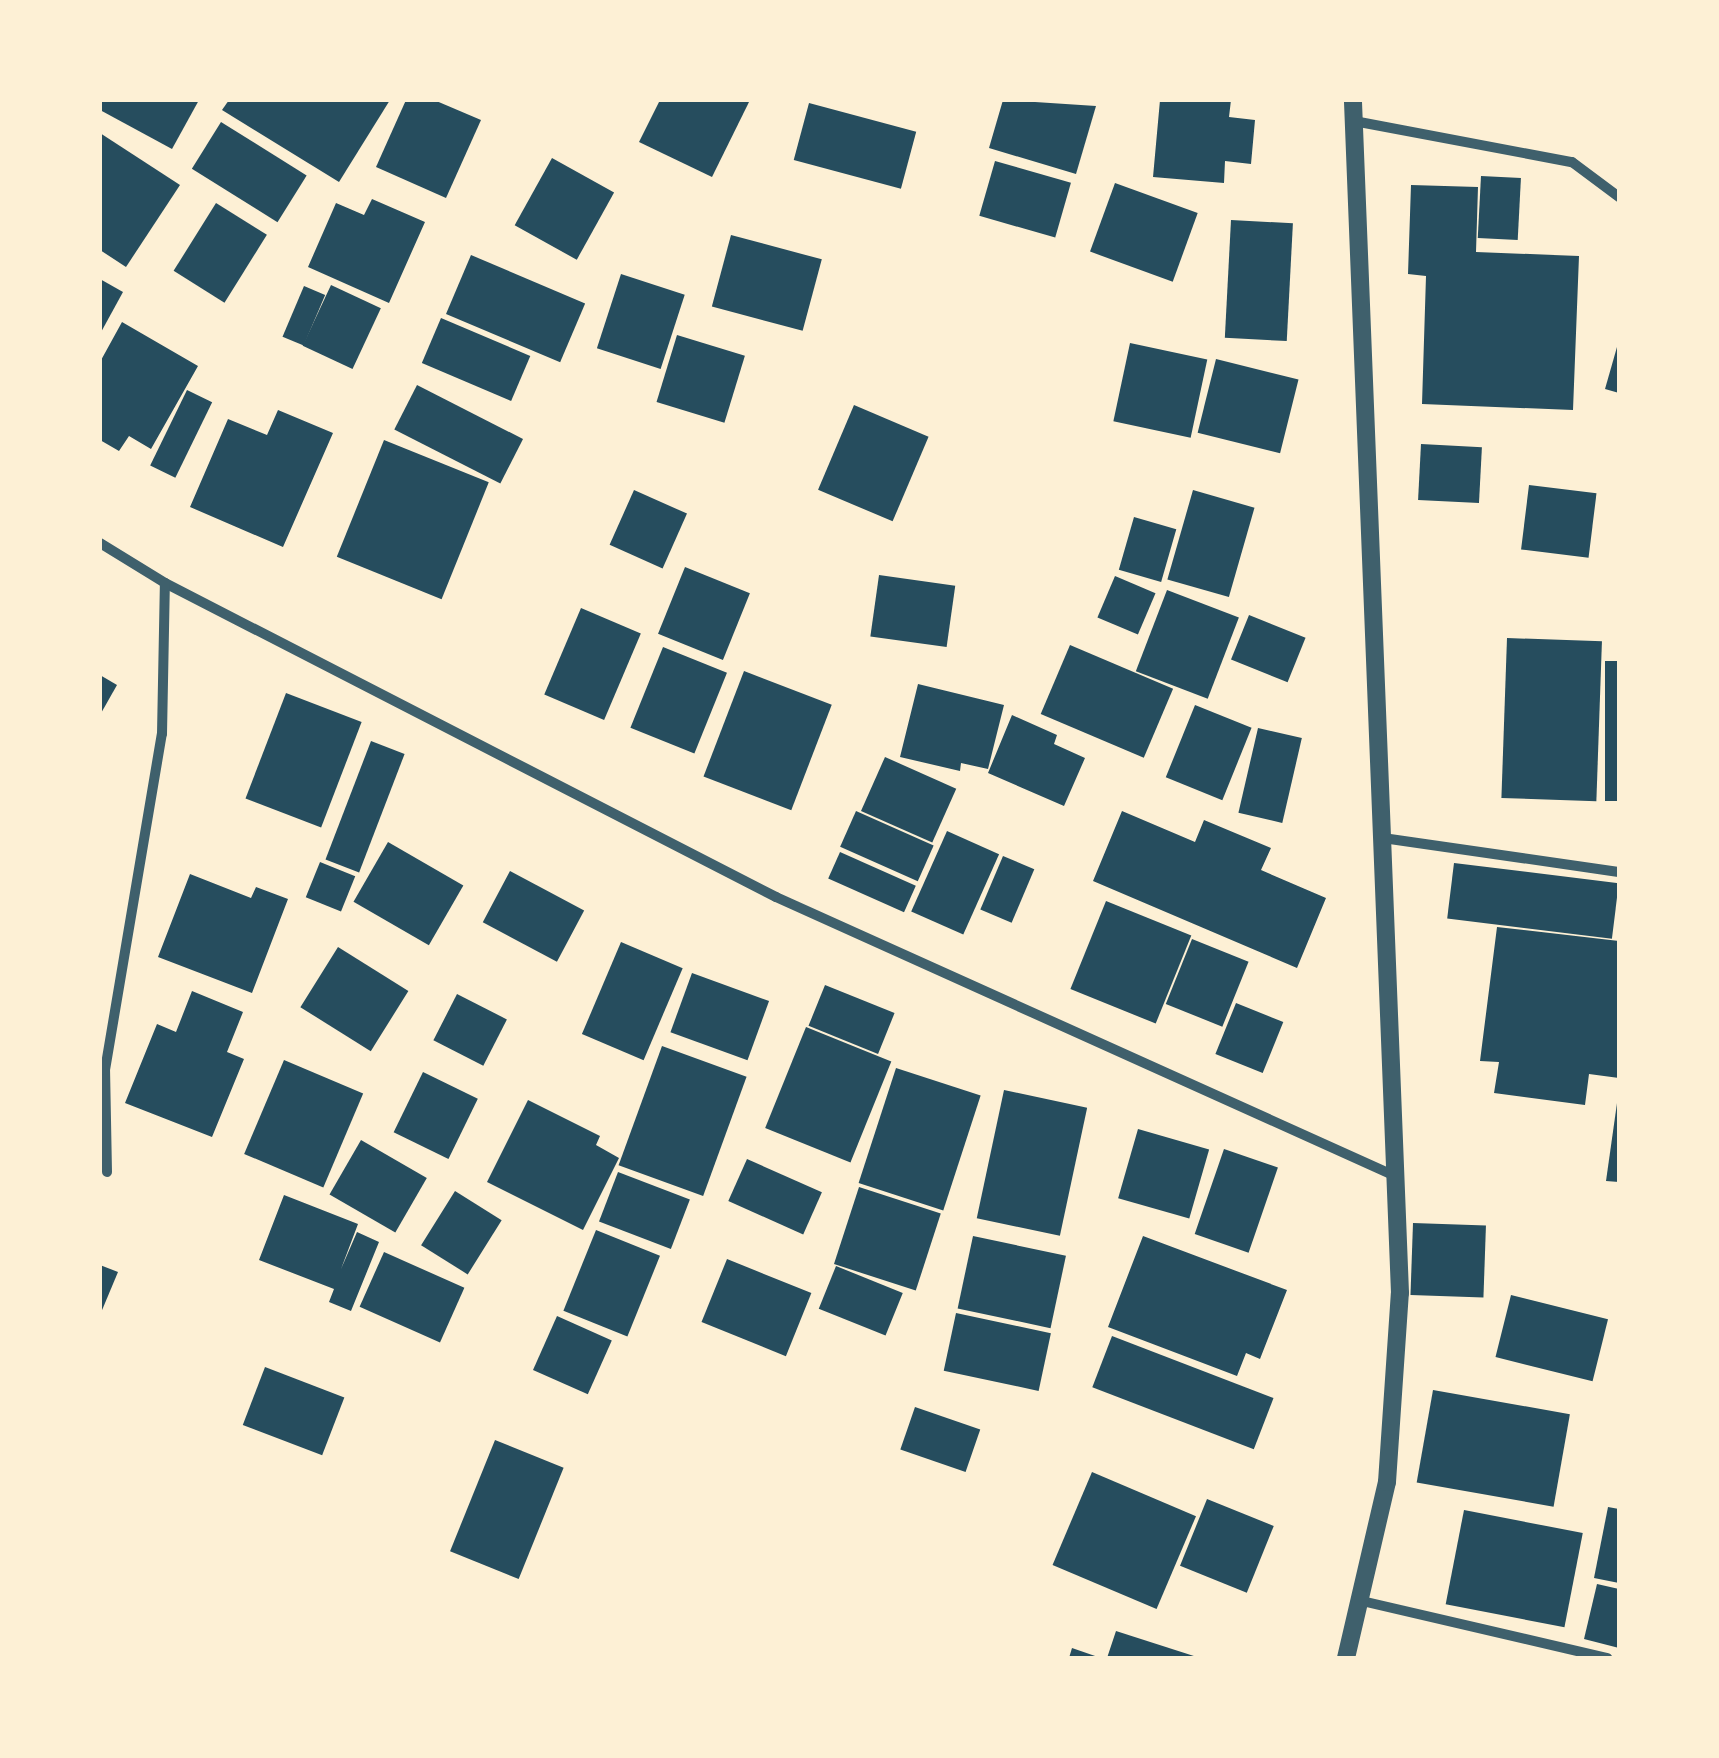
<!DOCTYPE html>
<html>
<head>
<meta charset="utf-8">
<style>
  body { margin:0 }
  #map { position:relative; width:1719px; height:1758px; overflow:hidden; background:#fdf0d5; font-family:Barlow,sans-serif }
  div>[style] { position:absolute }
  .building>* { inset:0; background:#264d5e; transform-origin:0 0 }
  .minor>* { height:10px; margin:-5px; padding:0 5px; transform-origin:5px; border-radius:5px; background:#3f606c }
  .tertiary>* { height:18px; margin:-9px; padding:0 9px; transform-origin:9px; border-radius:9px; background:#3f606c }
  span { translate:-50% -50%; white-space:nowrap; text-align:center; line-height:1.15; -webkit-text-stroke:10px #fdf0d5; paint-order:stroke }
  .frame { position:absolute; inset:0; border:102px solid #fdf0d5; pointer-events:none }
</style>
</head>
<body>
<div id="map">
  <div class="building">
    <i style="clip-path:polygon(100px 100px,199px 100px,172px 149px,100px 110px)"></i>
    <i style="clip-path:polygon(229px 100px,390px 100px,339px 182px,222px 110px)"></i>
    <i style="clip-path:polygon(406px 100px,434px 100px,481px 120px,446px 198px,376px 167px)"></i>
    <i style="clip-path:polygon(660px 100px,750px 100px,712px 177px,639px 142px)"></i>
    <i style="clip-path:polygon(1003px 100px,1096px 106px,1076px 174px,989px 148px)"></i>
    <i style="clip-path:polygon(1160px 100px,1231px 100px,1229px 117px,1255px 120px,1251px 164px,1225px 161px,1224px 183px,1153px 177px)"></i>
    <i style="left:809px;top:103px;width:111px;height:59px;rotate:15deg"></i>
    <i style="left:221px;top:122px;width:101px;height:55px;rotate:32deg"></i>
    <i style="clip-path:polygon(100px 133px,180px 185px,126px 267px,100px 250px)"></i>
    <i style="left:552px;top:158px;width:71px;height:77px;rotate:29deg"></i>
    <i style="left:995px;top:161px;width:79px;height:57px;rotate:16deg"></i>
    <i style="left:1481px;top:176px;width:40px;height:62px;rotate:3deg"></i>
    <i style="left:1115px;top:183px;width:88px;height:73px;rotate:20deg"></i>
    <i style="clip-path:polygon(1411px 185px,1478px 187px,1476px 252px,1579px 256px,1573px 410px,1422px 404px,1426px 276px,1408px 274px)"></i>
    <i style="clip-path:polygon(372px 199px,425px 222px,389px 303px,308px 267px,336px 203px,364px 215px)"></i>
    <i style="left:216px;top:203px;width:60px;height:80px;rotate:32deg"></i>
    <i style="left:1231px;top:220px;width:62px;height:118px;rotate:3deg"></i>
    <i style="left:731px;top:235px;width:94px;height:74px;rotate:15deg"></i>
    <i style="left:471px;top:255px;width:124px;height:64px;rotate:23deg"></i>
    <i style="left:621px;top:274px;width:67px;height:78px;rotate:18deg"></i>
    <i style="clip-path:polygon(100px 279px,123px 292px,100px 334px)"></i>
    <i style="left:331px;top:285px;width:55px;height:67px;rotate:25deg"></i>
    <i style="left:304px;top:286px;width:23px;height:55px;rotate:23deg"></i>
    <i style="left:441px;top:318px;width:97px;height:49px;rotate:23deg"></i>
    <i style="clip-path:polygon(122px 322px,198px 366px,151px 449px,129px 436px,119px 451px,100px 440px,100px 362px)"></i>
    <i style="left:677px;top:335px;width:71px;height:70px;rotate:17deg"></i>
    <i style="clip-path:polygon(1619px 340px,1619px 393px,1605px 389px)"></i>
    <i style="left:1130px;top:343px;width:79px;height:80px;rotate:12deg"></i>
    <i style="left:1216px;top:359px;width:85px;height:76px;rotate:14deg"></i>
    <i style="left:417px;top:385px;width:119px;height:50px;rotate:27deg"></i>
    <i style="left:187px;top:390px;width:28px;height:84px;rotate:26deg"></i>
    <i style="left:854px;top:405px;width:81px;height:92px;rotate:23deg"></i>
    <i style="clip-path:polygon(278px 410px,333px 433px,283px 547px,190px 507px,228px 419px,267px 435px)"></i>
    <i style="left:384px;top:440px;width:113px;height:126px;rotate:22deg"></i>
    <i style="left:1421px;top:444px;width:61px;height:56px;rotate:3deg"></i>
    <i style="left:1529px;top:485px;width:68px;height:65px;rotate:7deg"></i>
    <i style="left:634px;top:490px;width:58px;height:60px;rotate:24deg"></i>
    <i style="left:1193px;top:490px;width:64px;height:93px;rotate:16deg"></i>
    <i style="left:1134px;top:517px;width:44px;height:55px;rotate:16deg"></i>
    <i style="left:685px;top:567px;width:70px;height:72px;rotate:22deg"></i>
    <i style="left:879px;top:575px;width:77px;height:62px;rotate:8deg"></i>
    <i style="left:1115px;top:576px;width:44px;height:45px;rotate:23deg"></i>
    <i style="left:1167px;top:590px;width:77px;height:87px;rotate:21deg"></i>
    <i style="left:581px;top:608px;width:65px;height:94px;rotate:23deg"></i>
    <i style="left:1249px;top:615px;width:61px;height:48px;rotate:22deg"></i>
    <i style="left:1507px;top:638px;width:95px;height:160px;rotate:2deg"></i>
    <i style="left:1070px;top:645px;width:112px;height:75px;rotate:23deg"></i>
    <i style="left:663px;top:647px;width:69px;height:87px;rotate:22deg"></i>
    <i style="left:1619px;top:661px;width:140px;height:14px;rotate:90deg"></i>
    <i style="left:744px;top:671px;width:94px;height:113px;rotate:21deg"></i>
    <i style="clip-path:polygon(100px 675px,117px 685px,100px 715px)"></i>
    <i style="clip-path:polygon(918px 684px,1004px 705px,988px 769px,961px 763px,960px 771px,900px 757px)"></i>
    <i style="left:286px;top:693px;width:81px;height:113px;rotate:21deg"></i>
    <i style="left:1195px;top:705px;width:61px;height:78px;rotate:22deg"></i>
    <i style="clip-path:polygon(1012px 715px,1057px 735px,1054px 744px,1085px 758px,1064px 806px,988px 773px)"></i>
    <i style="left:1258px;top:728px;width:45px;height:87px;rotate:13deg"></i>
    <i style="left:371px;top:741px;width:36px;height:127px;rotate:21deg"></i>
    <i style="left:885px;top:757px;width:78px;height:59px;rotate:24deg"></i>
    <i style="left:856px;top:811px;width:85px;height:39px;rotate:24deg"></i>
    <i style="clip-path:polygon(1122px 811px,1195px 842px,1204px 820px,1271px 848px,1261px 870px,1326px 898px,1297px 968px,1093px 881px)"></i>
    <i style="left:947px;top:831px;width:57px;height:88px;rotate:24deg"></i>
    <i style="left:388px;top:842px;width:87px;height:69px;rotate:30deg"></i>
    <i style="left:840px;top:852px;width:83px;height:29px;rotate:24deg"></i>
    <i style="left:1003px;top:856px;width:34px;height:58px;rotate:23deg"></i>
    <i style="left:320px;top:862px;width:38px;height:38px;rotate:22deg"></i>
    <i style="left:1454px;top:863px;width:166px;height:56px;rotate:7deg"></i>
    <i style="left:510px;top:871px;width:84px;height:58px;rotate:28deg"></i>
    <i style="clip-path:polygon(190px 874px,251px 898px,256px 887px,288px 899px,252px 993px,158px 957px)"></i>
    <i style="left:1106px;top:901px;width:92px;height:95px;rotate:22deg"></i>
    <i style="clip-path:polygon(1497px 927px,1619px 941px,1619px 1078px,1589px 1074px,1585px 1105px,1494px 1093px,1499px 1062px,1480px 1061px)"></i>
    <i style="left:1192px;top:939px;width:61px;height:70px;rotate:22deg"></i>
    <i style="left:621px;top:942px;width:67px;height:100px;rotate:23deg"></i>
    <i style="left:338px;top:947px;width:83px;height:71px;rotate:32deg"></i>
    <i style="left:692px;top:973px;width:82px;height:63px;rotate:20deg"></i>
    <i style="left:825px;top:985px;width:75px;height:44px;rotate:22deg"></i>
    <i style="clip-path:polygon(192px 991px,243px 1012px,227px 1052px,244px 1059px,212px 1137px,125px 1103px,157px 1024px,176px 1032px)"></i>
    <i style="left:457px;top:994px;width:56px;height:52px;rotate:27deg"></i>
    <i style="left:1236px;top:1003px;width:51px;height:55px;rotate:22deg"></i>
    <i style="left:806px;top:1027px;width:92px;height:109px;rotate:22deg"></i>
    <i style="left:662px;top:1046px;width:90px;height:127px;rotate:20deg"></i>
    <i style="left:284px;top:1060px;width:86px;height:102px;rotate:23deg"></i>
    <i style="left:896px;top:1068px;width:89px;height:121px;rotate:18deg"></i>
    <i style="left:423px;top:1072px;width:61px;height:67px;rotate:26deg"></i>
    <i style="clip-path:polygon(1619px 1089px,1619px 1182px,1606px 1181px)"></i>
    <i style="left:1004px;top:1090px;width:85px;height:131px;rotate:12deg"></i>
    <i style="clip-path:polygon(528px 1100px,600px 1136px,596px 1145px,619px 1158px,583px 1230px,487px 1182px)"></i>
    <i style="left:1138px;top:1129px;width:74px;height:72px;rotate:16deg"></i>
    <i style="left:361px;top:1140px;width:76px;height:63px;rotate:30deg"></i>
    <i style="left:1224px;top:1149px;width:57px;height:90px;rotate:19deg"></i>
    <i style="left:747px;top:1159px;width:82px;height:46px;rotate:24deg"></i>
    <i style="left:618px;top:1172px;width:77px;height:53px;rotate:21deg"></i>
    <i style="left:859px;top:1187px;width:86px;height:81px;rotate:18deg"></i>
    <i style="left:455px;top:1191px;width:55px;height:64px;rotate:32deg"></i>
    <i style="clip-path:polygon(284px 1195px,358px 1224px,341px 1269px,357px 1232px,379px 1242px,351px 1311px,329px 1302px,334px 1289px,259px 1260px)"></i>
    <i style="left:1413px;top:1223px;width:73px;height:72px;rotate:2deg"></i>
    <i style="left:596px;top:1230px;width:69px;height:87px;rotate:22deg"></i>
    <i style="left:973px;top:1236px;width:95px;height:74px;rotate:12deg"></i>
    <i style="clip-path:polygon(1143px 1236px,1287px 1290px,1260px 1359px,1246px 1353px,1237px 1376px,1108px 1327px)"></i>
    <i style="left:384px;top:1252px;width:88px;height:60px;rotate:24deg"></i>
    <i style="left:727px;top:1259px;width:91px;height:68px;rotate:22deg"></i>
    <i style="clip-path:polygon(100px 1265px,118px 1272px,100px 1315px)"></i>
    <i style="left:836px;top:1266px;width:72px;height:46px;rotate:22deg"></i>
    <i style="left:1511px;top:1295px;width:100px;height:64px;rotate:14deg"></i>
    <i style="left:956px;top:1313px;width:97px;height:59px;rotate:12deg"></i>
    <i style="left:557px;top:1316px;width:60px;height:59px;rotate:24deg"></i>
    <i style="left:1112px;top:1336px;width:173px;height:55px;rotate:21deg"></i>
    <i style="left:265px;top:1367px;width:85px;height:62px;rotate:21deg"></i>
    <i style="left:1433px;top:1390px;width:139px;height:94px;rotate:10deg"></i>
    <i style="left:915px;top:1407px;width:69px;height:45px;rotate:19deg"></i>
    <i style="left:495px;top:1440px;width:74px;height:120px;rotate:22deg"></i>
    <i style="left:1092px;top:1472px;width:113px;height:101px;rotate:23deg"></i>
    <i style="left:1207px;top:1499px;width:72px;height:72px;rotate:22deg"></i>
    <i style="clip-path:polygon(1608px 1507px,1619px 1509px,1619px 1583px,1594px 1578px)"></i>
    <i style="left:1464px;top:1510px;width:121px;height:96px;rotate:11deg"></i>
    <i style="clip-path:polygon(1597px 1584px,1619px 1589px,1619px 1648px,1584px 1639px)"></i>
    <i style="clip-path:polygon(1116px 1631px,1197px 1657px,1197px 1658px,1107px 1658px)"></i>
    <i style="clip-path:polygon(1072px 1648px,1098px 1657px,1098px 1658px,1069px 1658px)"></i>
  </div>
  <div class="minor">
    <i style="left:1354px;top:121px;width:222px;rotate:10.7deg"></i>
    <i style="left:1572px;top:162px;width:59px;rotate:36.7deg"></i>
    <i style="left:100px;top:543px;width:76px;rotate:31.6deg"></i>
    <i style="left:165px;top:583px;width:687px;rotate:27.2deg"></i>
    <i style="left:776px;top:897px;width:679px;rotate:24.26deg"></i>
    <i style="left:1383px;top:838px;width:238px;rotate:8.2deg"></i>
    <i style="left:107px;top:1172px;width:102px;rotate:-91.1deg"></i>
    <i style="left:105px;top:1070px;width:341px;rotate:-80.4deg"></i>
    <i style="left:162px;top:734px;width:151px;rotate:-88.9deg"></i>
    <i style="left:1362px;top:1601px;width:252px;rotate:13.1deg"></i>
  </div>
  <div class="tertiary">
    <i style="left:1346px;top:1658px;width:181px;rotate:-76.9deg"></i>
    <i style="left:1387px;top:1482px;width:189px;rotate:-86.1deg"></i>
    <i style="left:1400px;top:1293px;width:1194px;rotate:-92.26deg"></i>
  </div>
  <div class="frame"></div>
</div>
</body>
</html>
